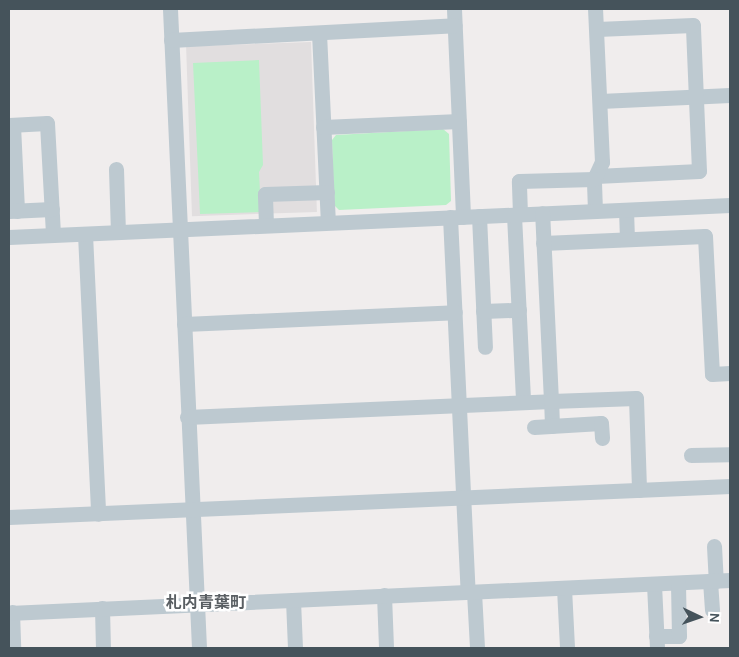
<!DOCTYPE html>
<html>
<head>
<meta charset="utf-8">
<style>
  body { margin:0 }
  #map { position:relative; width:739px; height:657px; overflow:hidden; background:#f0eded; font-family:Karla,"Noto Sans JP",sans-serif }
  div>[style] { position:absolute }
  .education>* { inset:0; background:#e1dedf; transform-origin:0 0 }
  .green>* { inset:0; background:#b9f0c8 }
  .minor>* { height:15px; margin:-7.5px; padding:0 7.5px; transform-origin:7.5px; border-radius:7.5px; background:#bdc9d0 }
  span { translate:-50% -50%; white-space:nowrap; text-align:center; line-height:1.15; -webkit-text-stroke:5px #fff; paint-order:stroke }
  .quarter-label { font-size:16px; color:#595e62; font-weight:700 }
  .frame { position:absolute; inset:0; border:10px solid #45535b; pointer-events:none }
  .north { position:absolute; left:674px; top:592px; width:50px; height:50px; -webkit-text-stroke:4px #fff; paint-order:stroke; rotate:93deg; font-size:14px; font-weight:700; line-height:20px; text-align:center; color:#45535b }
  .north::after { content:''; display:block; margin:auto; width:18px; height:22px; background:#45535b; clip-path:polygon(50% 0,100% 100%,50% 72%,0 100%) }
</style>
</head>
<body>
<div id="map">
  <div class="education">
    <i style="left:311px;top:42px;width:170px;height:125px;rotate:88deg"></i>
  </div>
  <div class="green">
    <i style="clip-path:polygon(259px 60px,263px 165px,259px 172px,261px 212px,200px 214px,193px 63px)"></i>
    <i style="clip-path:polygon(443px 129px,449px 134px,451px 201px,446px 205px,339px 210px,334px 205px,332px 140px,336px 135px)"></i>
  </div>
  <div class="minor">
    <i style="left:170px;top:9px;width:640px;rotate:87.4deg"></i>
    <i style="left:454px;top:9px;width:208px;rotate:87.5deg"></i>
    <i style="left:319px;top:33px;width:189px;rotate:87.3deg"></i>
    <i style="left:171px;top:40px;width:284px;rotate:-3deg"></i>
    <i style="left:600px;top:101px;width:130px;rotate:-2.6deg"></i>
    <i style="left:9px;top:125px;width:38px;rotate:-3deg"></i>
    <i style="left:47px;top:123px;width:112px;rotate:86.9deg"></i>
    <i style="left:13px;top:125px;width:86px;rotate:87.3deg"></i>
    <i style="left:323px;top:127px;width:136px;rotate:-2.5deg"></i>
    <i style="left:116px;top:169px;width:63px;rotate:88.2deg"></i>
    <i style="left:596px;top:176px;width:103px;rotate:-2.8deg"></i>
    <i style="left:699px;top:171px;width:146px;rotate:-92.4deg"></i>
    <i style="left:693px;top:25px;width:96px;rotate:177.6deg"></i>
    <i style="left:626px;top:210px;width:29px;rotate:88deg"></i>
    <i style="left:9px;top:211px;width:43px;rotate:-2.7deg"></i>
    <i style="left:595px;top:211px;width:32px;rotate:-92deg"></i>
    <i style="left:594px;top:179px;width:19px;rotate:-65deg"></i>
    <i style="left:602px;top:162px;width:153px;rotate:-92.6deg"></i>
    <i style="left:520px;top:214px;width:33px;rotate:-92deg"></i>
    <i style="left:519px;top:181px;width:75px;rotate:-1.5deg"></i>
    <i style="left:514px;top:215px;width:187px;rotate:87.2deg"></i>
    <i style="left:479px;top:216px;width:131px;rotate:87.4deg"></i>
    <i style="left:450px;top:217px;width:375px;rotate:87.3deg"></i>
    <i style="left:266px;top:225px;width:31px;rotate:-92deg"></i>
    <i style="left:265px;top:194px;width:62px;rotate:-1.8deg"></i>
    <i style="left:85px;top:234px;width:280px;rotate:87.3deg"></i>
    <i style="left:9px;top:237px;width:722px;rotate:-2.54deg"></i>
    <i style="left:543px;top:243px;width:162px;rotate:-2.5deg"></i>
    <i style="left:705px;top:236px;width:138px;rotate:87.1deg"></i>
    <i style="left:712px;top:374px;width:18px;rotate:-3deg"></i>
    <i style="left:483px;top:311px;width:36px;rotate:-2deg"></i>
    <i style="left:184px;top:324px;width:271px;rotate:-2.5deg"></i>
    <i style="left:187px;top:417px;width:364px;rotate:-2.5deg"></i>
    <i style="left:551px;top:401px;width:188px;rotate:-92.7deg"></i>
    <i style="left:552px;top:426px;width:25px;rotate:-92deg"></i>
    <i style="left:551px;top:401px;width:85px;rotate:-2deg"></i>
    <i style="left:636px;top:398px;width:92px;rotate:88.1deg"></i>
    <i style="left:534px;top:427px;width:67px;rotate:-3.4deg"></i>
    <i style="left:601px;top:423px;width:15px;rotate:86deg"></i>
    <i style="left:691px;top:455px;width:39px;rotate:-1deg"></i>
    <i style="left:9px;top:517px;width:722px;rotate:-2.46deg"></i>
    <i style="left:714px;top:546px;width:35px;rotate:87deg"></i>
    <i style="left:710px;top:581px;width:29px;rotate:86deg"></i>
    <i style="left:654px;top:584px;width:64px;rotate:87.3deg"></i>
    <i style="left:564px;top:588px;width:60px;rotate:87.1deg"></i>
    <i style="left:474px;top:592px;width:56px;rotate:86.9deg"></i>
    <i style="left:384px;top:595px;width:53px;rotate:87.8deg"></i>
    <i style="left:293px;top:600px;width:48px;rotate:87.6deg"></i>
    <i style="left:102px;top:608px;width:40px;rotate:88.6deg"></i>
    <i style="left:12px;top:612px;width:36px;rotate:88deg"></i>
    <i style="left:9px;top:613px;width:722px;rotate:-2.62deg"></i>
    <i style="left:656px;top:636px;width:23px"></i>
    <i style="left:679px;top:636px;width:53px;rotate:-91.1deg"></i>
  </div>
  <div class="quarter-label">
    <span style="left:206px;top:603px">札内青葉町</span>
  </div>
  <div class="frame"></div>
  <div class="north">N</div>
</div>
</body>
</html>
